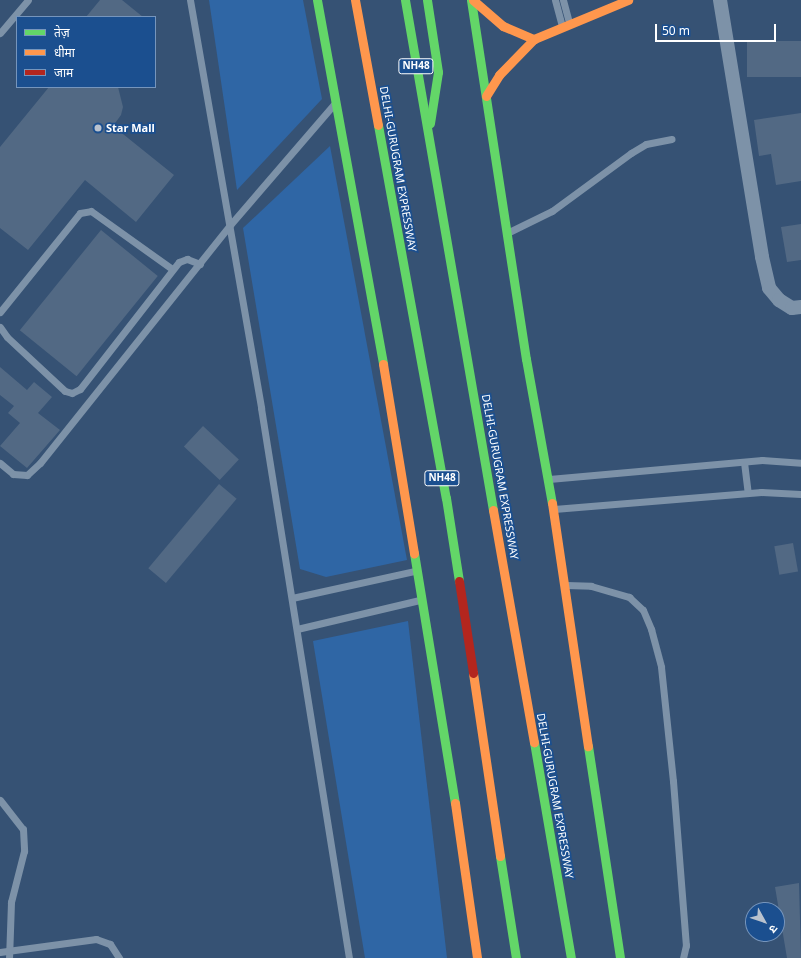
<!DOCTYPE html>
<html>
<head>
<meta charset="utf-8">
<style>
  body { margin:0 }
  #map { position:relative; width:801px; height:958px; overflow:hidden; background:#365274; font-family:"Noto Sans","Noto Sans Devanagari",sans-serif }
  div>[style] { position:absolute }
  .green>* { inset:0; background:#2f66a5 }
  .building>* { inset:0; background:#526984; transform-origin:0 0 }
  .lane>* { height:7px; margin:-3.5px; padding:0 3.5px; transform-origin:3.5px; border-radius:3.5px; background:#7d92a8 }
  .street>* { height:14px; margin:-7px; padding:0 7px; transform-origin:7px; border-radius:7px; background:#7d92a8 }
  .fast>* { height:9px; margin:-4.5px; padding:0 4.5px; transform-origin:4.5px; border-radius:4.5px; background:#63d668 }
  .slow>* { height:9px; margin:-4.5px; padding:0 4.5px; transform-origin:4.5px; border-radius:4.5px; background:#ff974d }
  .jam>* { height:9px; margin:-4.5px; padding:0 4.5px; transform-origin:4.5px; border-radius:4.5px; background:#b3261e }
  .dots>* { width:11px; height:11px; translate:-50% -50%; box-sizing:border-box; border:2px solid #1b4f8f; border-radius:50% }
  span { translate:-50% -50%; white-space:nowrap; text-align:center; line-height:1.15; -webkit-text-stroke:3.5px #1b4f8f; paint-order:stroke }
  .shield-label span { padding:1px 3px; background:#1b4f8f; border:1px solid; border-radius:3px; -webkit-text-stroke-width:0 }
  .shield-label { font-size:10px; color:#fff; font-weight:700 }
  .poi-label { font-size:11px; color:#fff; font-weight:700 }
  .left { translate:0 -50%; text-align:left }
  .street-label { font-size:11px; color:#fff }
  .legend { position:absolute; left:16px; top:16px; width:140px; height:72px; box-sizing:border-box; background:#1b4f8f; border:1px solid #7695bc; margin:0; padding:5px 7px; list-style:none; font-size:12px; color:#fff }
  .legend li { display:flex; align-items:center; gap:8px; height:20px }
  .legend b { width:20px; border:1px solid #7695bc }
  .north { position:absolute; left:745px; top:902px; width:40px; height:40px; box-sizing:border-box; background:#1b4f8f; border:1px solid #7695bc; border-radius:50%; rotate:130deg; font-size:11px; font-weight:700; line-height:16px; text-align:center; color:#fff }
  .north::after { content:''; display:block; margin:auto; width:14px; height:18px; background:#b9c2ce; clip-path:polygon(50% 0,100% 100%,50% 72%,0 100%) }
  .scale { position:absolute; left:655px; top:24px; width:121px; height:18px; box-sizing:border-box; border:2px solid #fff; border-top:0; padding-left:5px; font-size:12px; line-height:14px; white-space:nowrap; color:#fff; -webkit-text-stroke:3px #1b4f8f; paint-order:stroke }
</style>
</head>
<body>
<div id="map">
  <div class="green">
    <i style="clip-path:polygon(209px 0,303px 0,322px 99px,237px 190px)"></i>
    <i style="clip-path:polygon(330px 146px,407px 560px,326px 577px,300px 569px,243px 228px)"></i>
    <i style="clip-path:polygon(408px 621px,447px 958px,365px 958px,313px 641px)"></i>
  </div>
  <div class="building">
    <i style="clip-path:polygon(100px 0,122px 0,143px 17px,86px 17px)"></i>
    <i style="left:801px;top:41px;width:36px;height:54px;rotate:90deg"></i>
    <i style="clip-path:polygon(49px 87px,118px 87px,123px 107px,121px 115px,113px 126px,174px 175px,136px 222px,85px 180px,28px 250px,0 228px,0 147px)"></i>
    <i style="clip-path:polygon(801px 113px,801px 181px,776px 185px,771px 154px,759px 156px,754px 120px)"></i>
    <i style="clip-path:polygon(801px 224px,801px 260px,787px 262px,781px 227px)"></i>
    <i style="left:101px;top:230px;width:73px;height:129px;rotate:39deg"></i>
    <i style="clip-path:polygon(0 367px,27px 390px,34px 382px,52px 397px,38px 413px,60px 430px,27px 468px,0 446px,20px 423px,8px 413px,14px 406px,0 395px)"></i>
    <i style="left:203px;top:426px;width:49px;height:28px;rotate:43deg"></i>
    <i style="left:219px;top:484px;width:23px;height:110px;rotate:40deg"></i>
    <i style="left:793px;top:543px;width:29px;height:19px;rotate:80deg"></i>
    <i style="clip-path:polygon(799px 883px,801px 958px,787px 958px,775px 887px)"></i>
  </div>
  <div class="lane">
    <i style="left:190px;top:0;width:414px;rotate:80.1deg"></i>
    <i style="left:261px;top:408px;width:557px;rotate:80.91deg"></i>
    <i style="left:555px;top:0;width:28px;rotate:75deg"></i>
    <i style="left:563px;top:0;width:24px;rotate:75deg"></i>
    <i style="left:0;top:33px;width:43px;rotate:-49.7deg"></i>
    <i style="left:509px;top:232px;width:48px;rotate:-26deg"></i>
    <i style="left:552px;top:211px;width:98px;rotate:-36.3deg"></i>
    <i style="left:631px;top:153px;width:17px;rotate:-31deg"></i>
    <i style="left:646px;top:144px;width:26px;rotate:-11deg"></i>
    <i style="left:0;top:312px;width:127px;rotate:-51.1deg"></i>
    <i style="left:80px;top:213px;width:11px;rotate:-10deg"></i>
    <i style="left:91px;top:211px;width:100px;rotate:35.6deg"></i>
    <i style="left:0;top:327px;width:12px;rotate:55deg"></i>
    <i style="left:7px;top:337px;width:79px;rotate:43deg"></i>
    <i style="left:65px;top:391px;width:7px;rotate:16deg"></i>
    <i style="left:72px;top:393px;width:9px;rotate:-27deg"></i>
    <i style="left:80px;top:389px;width:161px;rotate:-52.1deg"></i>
    <i style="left:179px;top:262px;width:9px;rotate:-21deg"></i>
    <i style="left:187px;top:259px;width:14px;rotate:21deg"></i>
    <i style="left:744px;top:462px;width:31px;rotate:83deg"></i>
    <i style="left:0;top:463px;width:17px;rotate:40deg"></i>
    <i style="left:13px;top:474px;width:14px;rotate:4deg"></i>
    <i style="left:27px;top:475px;width:18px;rotate:-43deg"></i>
    <i style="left:40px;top:463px;width:305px;rotate:-51.4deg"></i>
    <i style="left:230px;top:225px;width:161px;rotate:-49.3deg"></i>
    <i style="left:549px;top:479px;width:214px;rotate:-5.1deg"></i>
    <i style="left:762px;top:460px;width:39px;rotate:4deg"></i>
    <i style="left:554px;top:509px;width:208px;rotate:-4.7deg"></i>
    <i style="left:761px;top:492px;width:40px;rotate:2.9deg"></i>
    <i style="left:566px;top:585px;width:25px;rotate:2deg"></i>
    <i style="left:591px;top:586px;width:40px;rotate:16deg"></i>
    <i style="left:629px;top:597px;width:19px;rotate:43deg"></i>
    <i style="left:643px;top:610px;width:21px;rotate:67deg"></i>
    <i style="left:651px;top:629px;width:39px;rotate:75deg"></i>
    <i style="left:661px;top:667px;width:115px;rotate:84deg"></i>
    <i style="left:673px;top:781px;width:165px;rotate:85.5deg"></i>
    <i style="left:686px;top:945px;width:13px;rotate:103deg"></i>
    <i style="left:292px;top:598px;width:126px;rotate:-12.4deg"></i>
    <i style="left:297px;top:629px;width:126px;rotate:-13.3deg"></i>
    <i style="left:0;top:800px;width:37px;rotate:52deg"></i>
    <i style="left:23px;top:829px;width:22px;rotate:87deg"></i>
    <i style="left:24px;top:851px;width:53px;rotate:104.3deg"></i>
    <i style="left:11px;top:902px;width:56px;rotate:92deg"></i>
    <i style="left:0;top:952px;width:97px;rotate:-7.7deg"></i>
    <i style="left:96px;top:939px;width:15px;rotate:20deg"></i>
    <i style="left:110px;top:944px;width:17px;rotate:57deg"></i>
  </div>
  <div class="street">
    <i style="left:720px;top:0;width:260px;rotate:80.7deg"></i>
    <i style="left:762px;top:257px;width:32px;rotate:77deg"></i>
    <i style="left:769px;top:288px;width:16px;rotate:50deg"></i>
    <i style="left:779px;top:300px;width:15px;rotate:32deg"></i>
    <i style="left:792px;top:308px;width:9px;rotate:-6deg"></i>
  </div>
  <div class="fast">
    <i style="left:317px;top:0;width:370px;rotate:79.7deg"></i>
    <i style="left:405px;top:0;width:518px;rotate:80.21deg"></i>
    <i style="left:427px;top:0;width:73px;rotate:81.3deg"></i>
    <i style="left:438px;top:72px;width:52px;rotate:98.9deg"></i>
    <i style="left:471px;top:0;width:363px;rotate:81.3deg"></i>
    <i style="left:526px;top:359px;width:146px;rotate:79.8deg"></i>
    <i style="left:378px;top:125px;width:379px;rotate:79.7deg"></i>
    <i style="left:446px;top:498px;width:84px;rotate:81.1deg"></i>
    <i style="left:414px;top:553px;width:253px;rotate:80.7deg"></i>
    <i style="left:534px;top:742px;width:219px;rotate:80.3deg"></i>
    <i style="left:588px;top:746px;width:214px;rotate:81.4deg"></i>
    <i style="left:500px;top:856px;width:103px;rotate:81.1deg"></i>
  </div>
  <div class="slow">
    <i style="left:355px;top:0;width:127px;rotate:79.6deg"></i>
    <i style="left:473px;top:0;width:40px;rotate:41deg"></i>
    <i style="left:503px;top:26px;width:34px;rotate:23deg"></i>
    <i style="left:486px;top:96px;width:25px;rotate:-58deg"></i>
    <i style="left:499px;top:75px;width:50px;rotate:-45.8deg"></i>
    <i style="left:534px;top:39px;width:102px;rotate:-22.5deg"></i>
    <i style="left:383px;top:364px;width:192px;rotate:80.7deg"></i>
    <i style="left:552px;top:503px;width:246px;rotate:81.6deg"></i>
    <i style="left:493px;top:510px;width:236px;rotate:80deg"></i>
    <i style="left:473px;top:673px;width:185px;rotate:81.6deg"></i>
    <i style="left:455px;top:803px;width:157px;rotate:81.9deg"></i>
  </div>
  <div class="jam">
    <i style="left:459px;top:581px;width:93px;rotate:81.3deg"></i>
  </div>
  <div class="dots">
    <i style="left:98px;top:128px;background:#b9c2ce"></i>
  </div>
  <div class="shield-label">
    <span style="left:416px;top:66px">NH48</span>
    <span style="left:442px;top:478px">NH48</span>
  </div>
  <div class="poi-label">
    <span class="left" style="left:106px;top:128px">Star Mall</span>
  </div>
  <div class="street-label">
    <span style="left:398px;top:169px;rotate:80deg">DELHI-GURUGRAM EXPRESSWAY</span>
    <span style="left:500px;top:477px;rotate:80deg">DELHI-GURUGRAM EXPRESSWAY</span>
    <span style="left:555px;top:796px;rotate:80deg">DELHI-GURUGRAM EXPRESSWAY</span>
  </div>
  <ul class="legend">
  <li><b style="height:5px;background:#63d668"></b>तेज़</li>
  <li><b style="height:5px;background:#ff974d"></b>धीमा</li>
  <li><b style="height:5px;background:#b3261e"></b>जाम</li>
  </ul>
  <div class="north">उ</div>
  <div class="scale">50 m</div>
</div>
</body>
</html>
